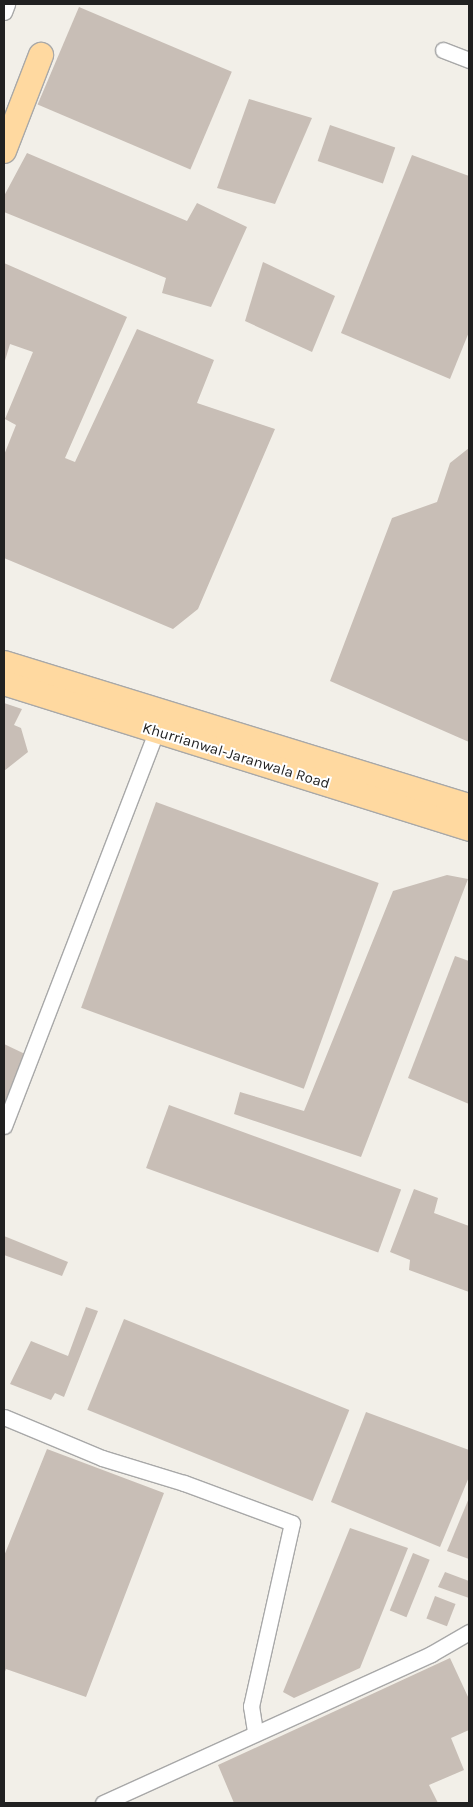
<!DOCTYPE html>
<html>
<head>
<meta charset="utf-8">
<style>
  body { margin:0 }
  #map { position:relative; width:473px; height:1807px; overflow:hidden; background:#f2efe8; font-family:Karla,sans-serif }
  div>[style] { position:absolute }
  .building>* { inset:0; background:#c8beb6; transform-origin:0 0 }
  .roads { filter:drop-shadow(1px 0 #a8a8a8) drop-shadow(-1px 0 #a8a8a8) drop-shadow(0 1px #a8a8a8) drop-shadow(0 -1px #a8a8a8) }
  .minor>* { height:15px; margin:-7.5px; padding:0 7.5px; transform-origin:7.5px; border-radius:7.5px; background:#fff }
  .primary>* { height:24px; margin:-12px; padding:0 12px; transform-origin:12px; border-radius:12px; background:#ffd9a0 }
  span { translate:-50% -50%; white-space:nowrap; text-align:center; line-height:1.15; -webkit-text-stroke:4px #fff; paint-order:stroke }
  .street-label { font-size:15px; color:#212121 }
  .frame { position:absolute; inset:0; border:5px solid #212121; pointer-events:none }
</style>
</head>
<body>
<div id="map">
  <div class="building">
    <i style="left:79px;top:7px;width:166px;height:106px;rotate:23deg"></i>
    <i style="clip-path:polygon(249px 99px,312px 118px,275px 204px,217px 188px)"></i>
    <i style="left:330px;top:125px;width:69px;height:38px;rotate:19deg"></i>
    <i style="clip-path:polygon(27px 153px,187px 221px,197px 203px,247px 227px,211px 307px,162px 293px,166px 278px,4px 212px,4px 196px)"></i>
    <i style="clip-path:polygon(412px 155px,469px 176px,469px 332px,450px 379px,341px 333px)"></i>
    <i style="clip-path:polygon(263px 262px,335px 296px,312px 352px,245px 321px)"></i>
    <i style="clip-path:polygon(4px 263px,127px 317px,65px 458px,75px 462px,137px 329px,214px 360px,197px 403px,275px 429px,198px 609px,173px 629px,4px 558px,4px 455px,16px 425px,5px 419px,33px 352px,10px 344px,4px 364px)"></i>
    <i style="clip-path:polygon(469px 448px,469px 742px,330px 681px,392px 518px,437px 502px,450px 463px)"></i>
    <i style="clip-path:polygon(4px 703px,22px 709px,14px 725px,21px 728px,28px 752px,4px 771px)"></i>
    <i style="left:156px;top:802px;width:237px;height:219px;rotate:20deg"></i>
    <i style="clip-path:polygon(447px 875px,468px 879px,361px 1157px,234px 1114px,240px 1092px,304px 1111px,393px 891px)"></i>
    <i style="clip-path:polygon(455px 956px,469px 961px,469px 1104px,408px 1078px)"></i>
    <i style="clip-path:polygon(4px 1044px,25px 1054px,4px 1105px)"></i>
    <i style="left:169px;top:1105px;width:247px;height:67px;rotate:20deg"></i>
    <i style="clip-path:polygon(414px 1189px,438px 1198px,434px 1213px,469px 1226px,469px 1292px,409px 1270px,410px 1260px,390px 1252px)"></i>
    <i style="clip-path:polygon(4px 1236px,68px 1262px,62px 1276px,4px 1255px)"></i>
    <i style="clip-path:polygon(86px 1307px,98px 1311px,64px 1397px,55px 1393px,51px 1400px,10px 1384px,31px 1341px,68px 1356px)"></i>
    <i style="left:124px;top:1319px;width:243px;height:98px;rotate:22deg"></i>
    <i style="clip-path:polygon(366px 1412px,469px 1450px,469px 1477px,440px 1547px,331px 1502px)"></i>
    <i style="clip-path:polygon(47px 1449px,164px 1493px,86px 1697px,6px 1669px,4px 1674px,4px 1556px)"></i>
    <i style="clip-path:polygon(469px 1498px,469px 1559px,447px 1551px)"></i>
    <i style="clip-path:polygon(350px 1528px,408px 1548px,360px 1668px,294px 1698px,283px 1692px)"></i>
    <i style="left:413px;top:1553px;width:18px;height:62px;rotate:22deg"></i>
    <i style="clip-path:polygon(445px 1572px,469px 1581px,469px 1598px,438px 1587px)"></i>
    <i style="left:435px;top:1596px;width:22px;height:24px;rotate:21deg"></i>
    <i style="clip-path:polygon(450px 1658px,469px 1699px,469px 1730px,451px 1738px,464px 1770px,429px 1785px,438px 1803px,234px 1803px,218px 1765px)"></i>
  </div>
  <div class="roads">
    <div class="minor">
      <i style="left:4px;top:12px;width:9px;rotate:-69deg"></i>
      <i style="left:443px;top:50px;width:28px;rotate:21deg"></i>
      <i style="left:4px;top:1126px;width:431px;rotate:-68.9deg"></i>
      <i style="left:4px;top:1417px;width:106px;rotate:22.7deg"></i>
      <i style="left:102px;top:1458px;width:86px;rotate:17deg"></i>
      <i style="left:184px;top:1483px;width:115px;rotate:20.3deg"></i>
      <i style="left:292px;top:1523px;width:188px;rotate:102.6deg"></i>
      <i style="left:251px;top:1706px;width:26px;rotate:81deg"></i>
      <i style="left:103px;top:1803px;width:360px;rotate:-24.4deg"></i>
      <i style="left:431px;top:1654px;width:44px;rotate:-30.1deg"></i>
    </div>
    <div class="primary">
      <i style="left:4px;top:151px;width:103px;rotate:-68.9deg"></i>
      <i style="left:4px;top:663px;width:486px;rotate:17.1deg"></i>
      <i style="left:4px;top:683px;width:487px;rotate:17.4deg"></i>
    </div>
  </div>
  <div class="street-label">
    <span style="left:236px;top:756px;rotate:17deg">Khurrianwal-Jaranwala Road</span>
  </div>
  <div class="frame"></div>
</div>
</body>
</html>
